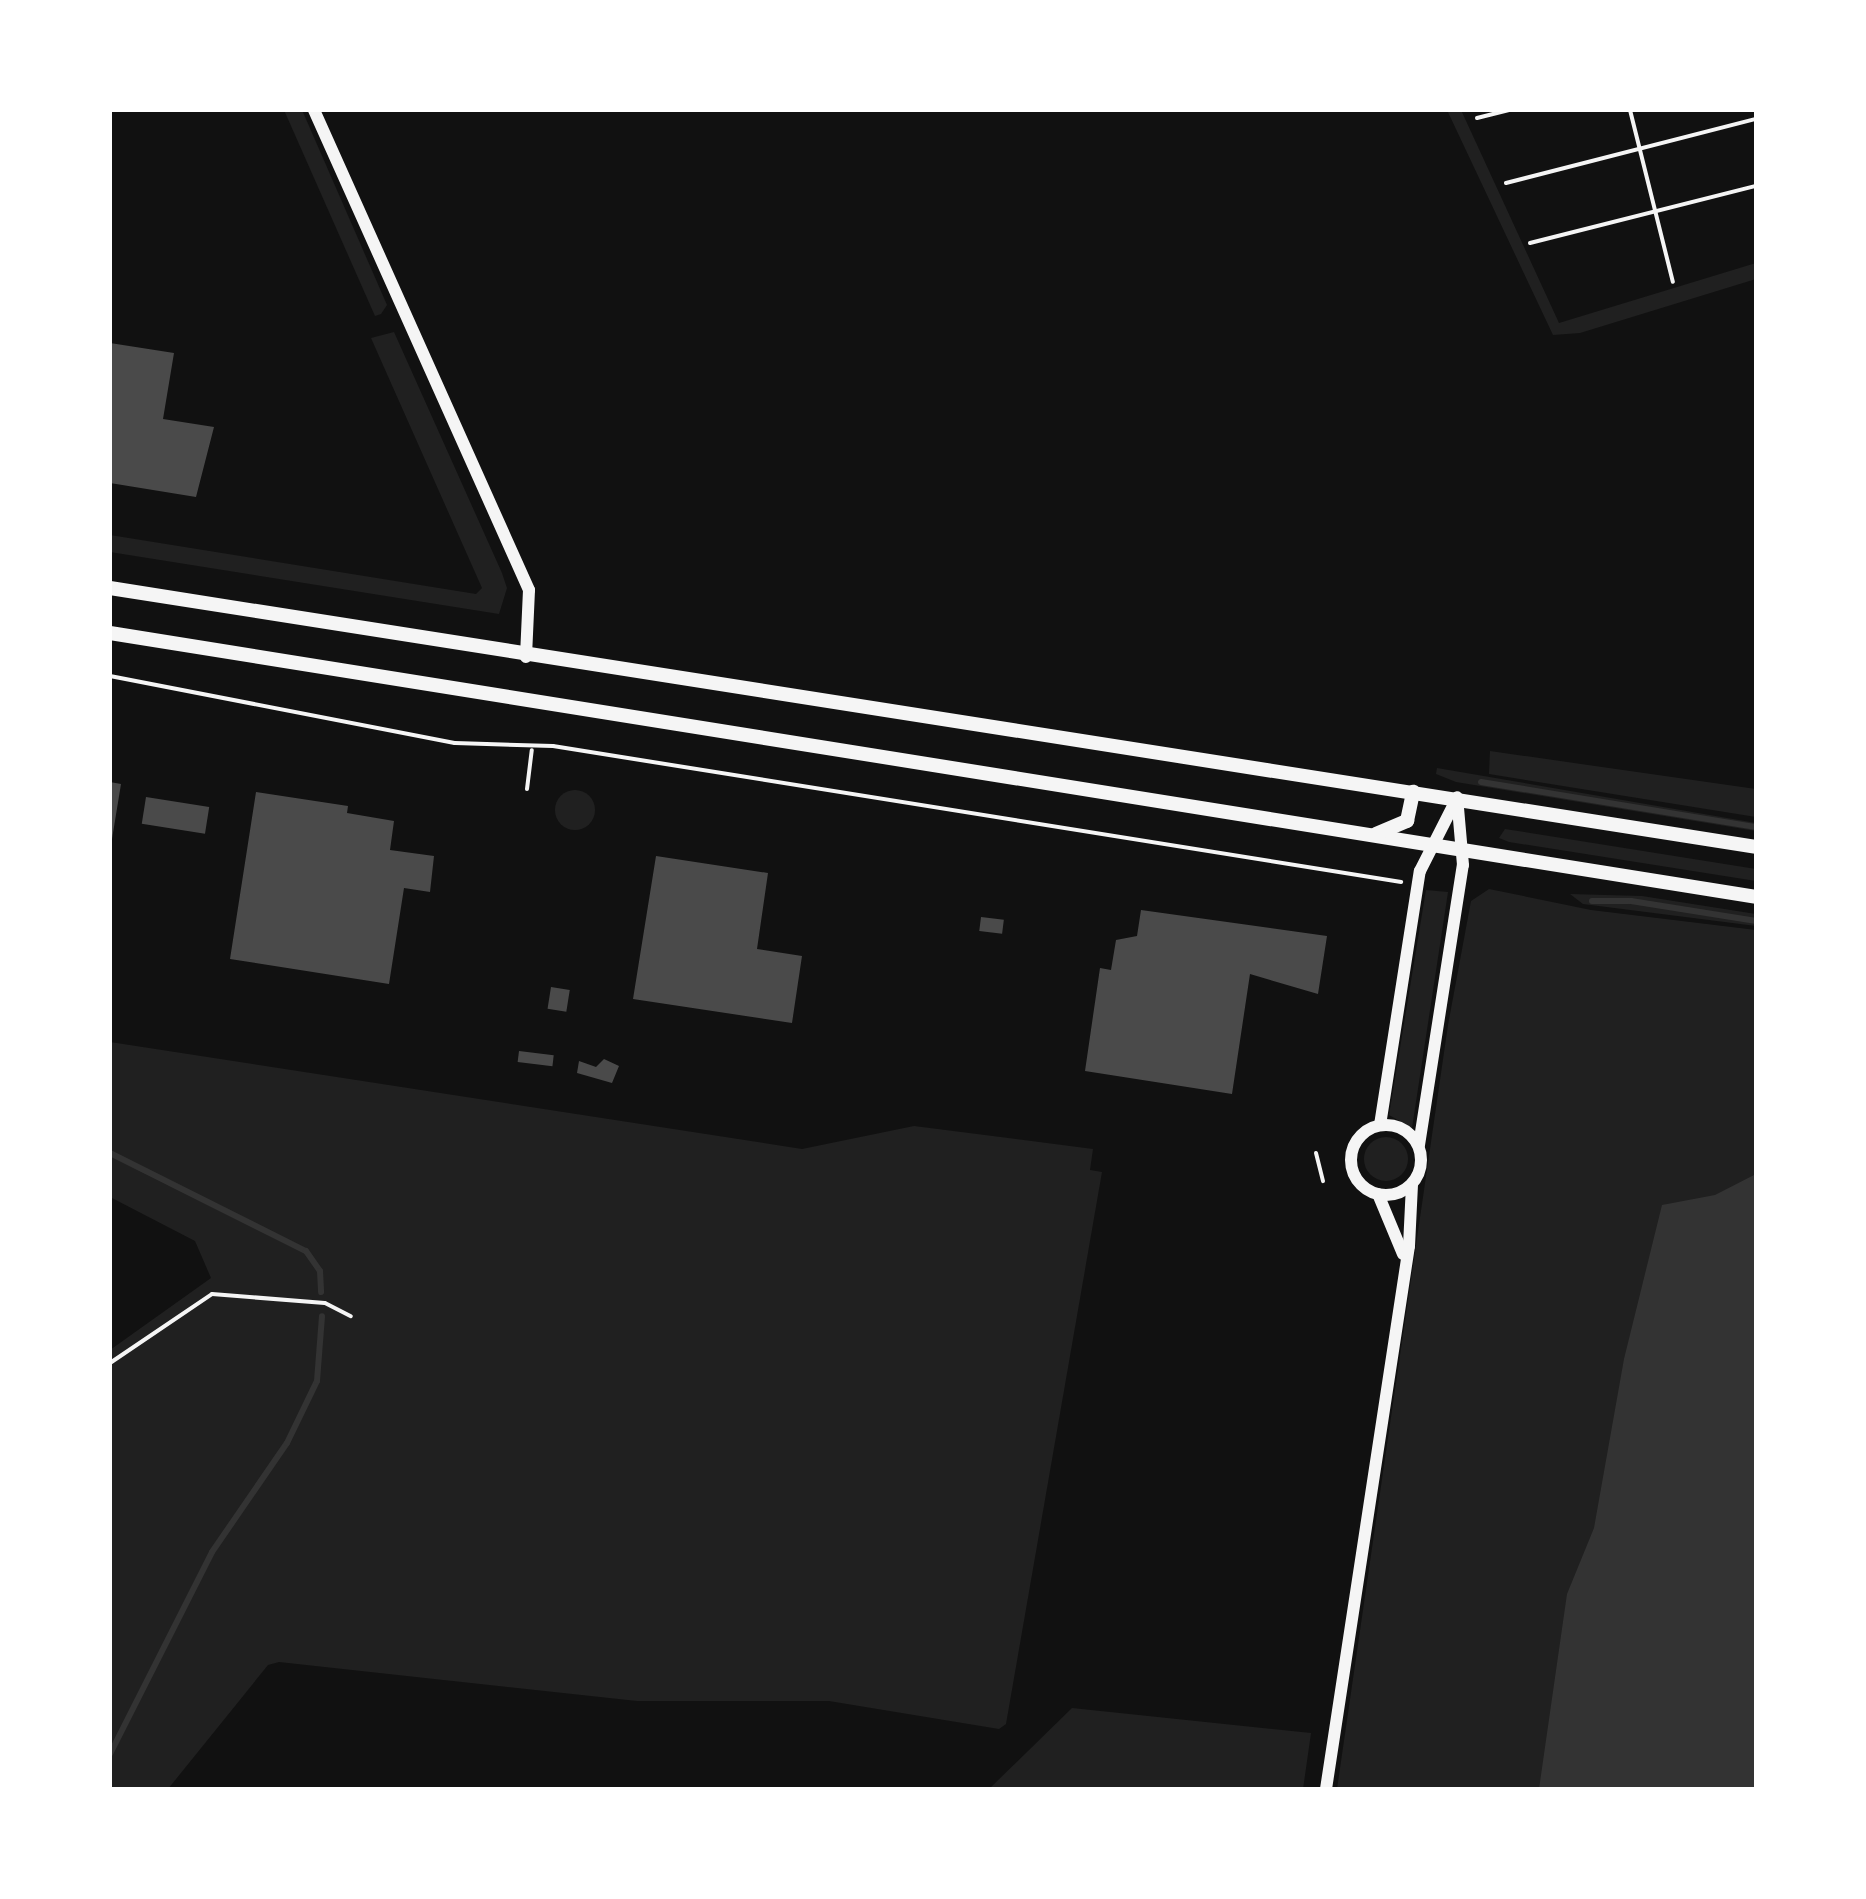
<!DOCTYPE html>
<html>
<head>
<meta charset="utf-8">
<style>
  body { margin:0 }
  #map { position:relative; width:1866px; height:1899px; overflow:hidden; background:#111; font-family:"Public Sans",sans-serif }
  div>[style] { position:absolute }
  .green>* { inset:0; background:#202020 }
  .round { border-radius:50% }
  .water>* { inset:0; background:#333 }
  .stream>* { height:6px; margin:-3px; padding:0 3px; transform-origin:3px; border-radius:3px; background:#333 }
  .building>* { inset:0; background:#4a4a4a; transform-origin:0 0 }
  .path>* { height:4px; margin:-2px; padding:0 2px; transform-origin:2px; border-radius:2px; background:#f5f5f5 }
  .tertiary>* { height:12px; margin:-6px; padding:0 6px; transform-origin:6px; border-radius:6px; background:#f5f5f5 }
  .tertiary>.ring { margin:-6px; padding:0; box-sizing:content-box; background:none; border:12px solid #f5f5f5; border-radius:50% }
  .secondary>* { height:14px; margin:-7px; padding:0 7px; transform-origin:7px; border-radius:7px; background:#f5f5f5 }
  span { translate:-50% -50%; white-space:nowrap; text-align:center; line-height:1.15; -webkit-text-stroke:10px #fff; paint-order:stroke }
  .frame { position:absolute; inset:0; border:112px solid #fff; pointer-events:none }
</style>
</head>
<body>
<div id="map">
  <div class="green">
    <i style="clip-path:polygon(284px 110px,302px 110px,387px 305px,381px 314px,375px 316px)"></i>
    <i style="clip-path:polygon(1447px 110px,1461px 110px,1559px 323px,1756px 263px,1756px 279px,1580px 333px,1553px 335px)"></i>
    <i style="clip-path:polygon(394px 332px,502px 573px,507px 588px,499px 614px,110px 552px,110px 535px,476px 594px,482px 588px,371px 338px)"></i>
    <i style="clip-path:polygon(1490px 751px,1756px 789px,1756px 817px,1489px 774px)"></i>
    <i style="clip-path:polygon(1437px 768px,1756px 823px,1756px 831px,1456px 782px,1436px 774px)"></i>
    <i class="round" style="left:555px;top:790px;width:40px;height:40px"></i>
    <i style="clip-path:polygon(1505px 829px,1756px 869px,1756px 881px,1509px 842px,1499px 838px)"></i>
    <i style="clip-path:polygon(1489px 889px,1591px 910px,1756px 930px,1756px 1789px,1337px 1789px,1448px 1025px,1471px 901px)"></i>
    <i style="clip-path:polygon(1426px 890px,1448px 892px,1412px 1128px,1389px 1115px)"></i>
    <i style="clip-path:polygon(1570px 894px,1642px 896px,1756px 914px,1756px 926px,1583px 904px)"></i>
    <i style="clip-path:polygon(110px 1042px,802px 1149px,914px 1126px,1093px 1149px,1090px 1170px,1102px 1172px,1006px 1724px,999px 1729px,829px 1701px,637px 1701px,279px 1662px,268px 1665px,168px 1789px,110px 1789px,110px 1350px,211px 1278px,195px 1241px,110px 1197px)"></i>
    <i class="round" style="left:1364px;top:1137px;width:44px;height:44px"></i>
    <i style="clip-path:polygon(1072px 1708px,1311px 1733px,1303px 1789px,989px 1789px)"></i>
  </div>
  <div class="water">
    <i style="clip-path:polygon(1756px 1174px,1756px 1789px,1539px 1789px,1567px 1594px,1594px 1528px,1624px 1359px,1662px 1205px,1715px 1195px)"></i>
  </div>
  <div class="stream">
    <i style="left:1481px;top:782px;width:279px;rotate:9.3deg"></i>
    <i style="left:1592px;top:901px;width:39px"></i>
    <i style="left:1631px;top:901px;width:127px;rotate:9.1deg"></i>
    <i style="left:110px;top:1153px;width:219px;rotate:26.6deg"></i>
    <i style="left:306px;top:1251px;width:24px;rotate:55deg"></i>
    <i style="left:320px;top:1271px;width:21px;rotate:87deg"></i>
    <i style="left:110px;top:1754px;width:226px;rotate:-63.2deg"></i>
    <i style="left:212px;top:1552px;width:132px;rotate:-55.5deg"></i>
    <i style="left:287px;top:1443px;width:69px;rotate:-64.2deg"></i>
    <i style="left:317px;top:1381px;width:65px;rotate:-85.6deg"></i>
  </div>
  <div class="building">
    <i style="clip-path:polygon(110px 343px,174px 353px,163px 419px,214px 427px,196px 497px,110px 483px)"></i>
    <i style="clip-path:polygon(110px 782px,121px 784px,112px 839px,110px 839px)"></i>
    <i style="clip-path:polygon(256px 792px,348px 806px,347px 813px,394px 821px,390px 850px,434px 856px,430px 892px,404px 888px,389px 984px,230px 959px)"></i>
    <i style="left:146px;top:797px;width:64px;height:27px;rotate:9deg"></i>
    <i style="clip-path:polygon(656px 856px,768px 873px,757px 949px,802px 956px,792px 1023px,633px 999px)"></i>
    <i style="clip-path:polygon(1141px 910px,1327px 936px,1318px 994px,1250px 974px,1232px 1094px,1085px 1071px,1100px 968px,1111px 970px,1116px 940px,1137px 936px)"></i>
    <i style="left:981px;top:917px;width:23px;height:14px;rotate:7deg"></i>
    <i style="left:551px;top:987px;width:19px;height:22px;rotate:9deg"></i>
    <i style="left:519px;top:1051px;width:35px;height:11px;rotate:7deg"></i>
    <i style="clip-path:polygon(604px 1059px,619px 1066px,612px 1083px,577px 1073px,579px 1061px,596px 1067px)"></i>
  </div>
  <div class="path">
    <i style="left:1630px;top:110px;width:177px;rotate:76deg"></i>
    <i style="left:1477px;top:118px;width:34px;rotate:-14deg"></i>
    <i style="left:1506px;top:183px;width:258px;rotate:-14.4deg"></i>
    <i style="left:1530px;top:243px;width:233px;rotate:-14.2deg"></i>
    <i style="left:110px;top:676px;width:351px;rotate:11deg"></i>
    <i style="left:455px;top:743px;width:98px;rotate:1.8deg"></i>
    <i style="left:553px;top:746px;width:859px;rotate:9.11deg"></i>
    <i style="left:527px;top:789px;width:39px;rotate:-83deg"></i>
    <i style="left:1316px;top:1153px;width:29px;rotate:76deg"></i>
    <i style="left:110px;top:1363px;width:123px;rotate:-34.1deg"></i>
    <i style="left:212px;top:1294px;width:113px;rotate:4.6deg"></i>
    <i style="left:325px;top:1303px;width:29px;rotate:27deg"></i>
  </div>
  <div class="tertiary">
    <i style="left:314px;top:110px;width:526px;rotate:65.87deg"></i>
    <i style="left:529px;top:590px;width:67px;rotate:92.6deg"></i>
    <i class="ring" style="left:1351px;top:1125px;width:58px;height:58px"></i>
    <i style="left:1380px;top:1125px;width:257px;rotate:-81.1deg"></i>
    <i style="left:1420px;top:871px;width:80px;rotate:-63.1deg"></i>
    <i style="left:1419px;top:1145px;width:283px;rotate:-81.1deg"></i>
    <i style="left:1463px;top:865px;width:68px;rotate:-95deg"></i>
    <i style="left:1378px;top:1194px;width:65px;rotate:67.4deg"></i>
    <i style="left:1326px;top:1789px;width:549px;rotate:-81.31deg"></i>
    <i style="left:1409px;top:1246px;width:62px;rotate:-87.2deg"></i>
  </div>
  <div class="secondary">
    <i style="left:110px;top:588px;width:1666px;rotate:8.94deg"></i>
    <i style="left:110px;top:633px;width:1667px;rotate:9.11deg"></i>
    <i style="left:1376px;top:834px;width:34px;rotate:-23deg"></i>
    <i style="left:1407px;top:821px;width:30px;rotate:-78deg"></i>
  </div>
  <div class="frame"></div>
</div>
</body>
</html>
